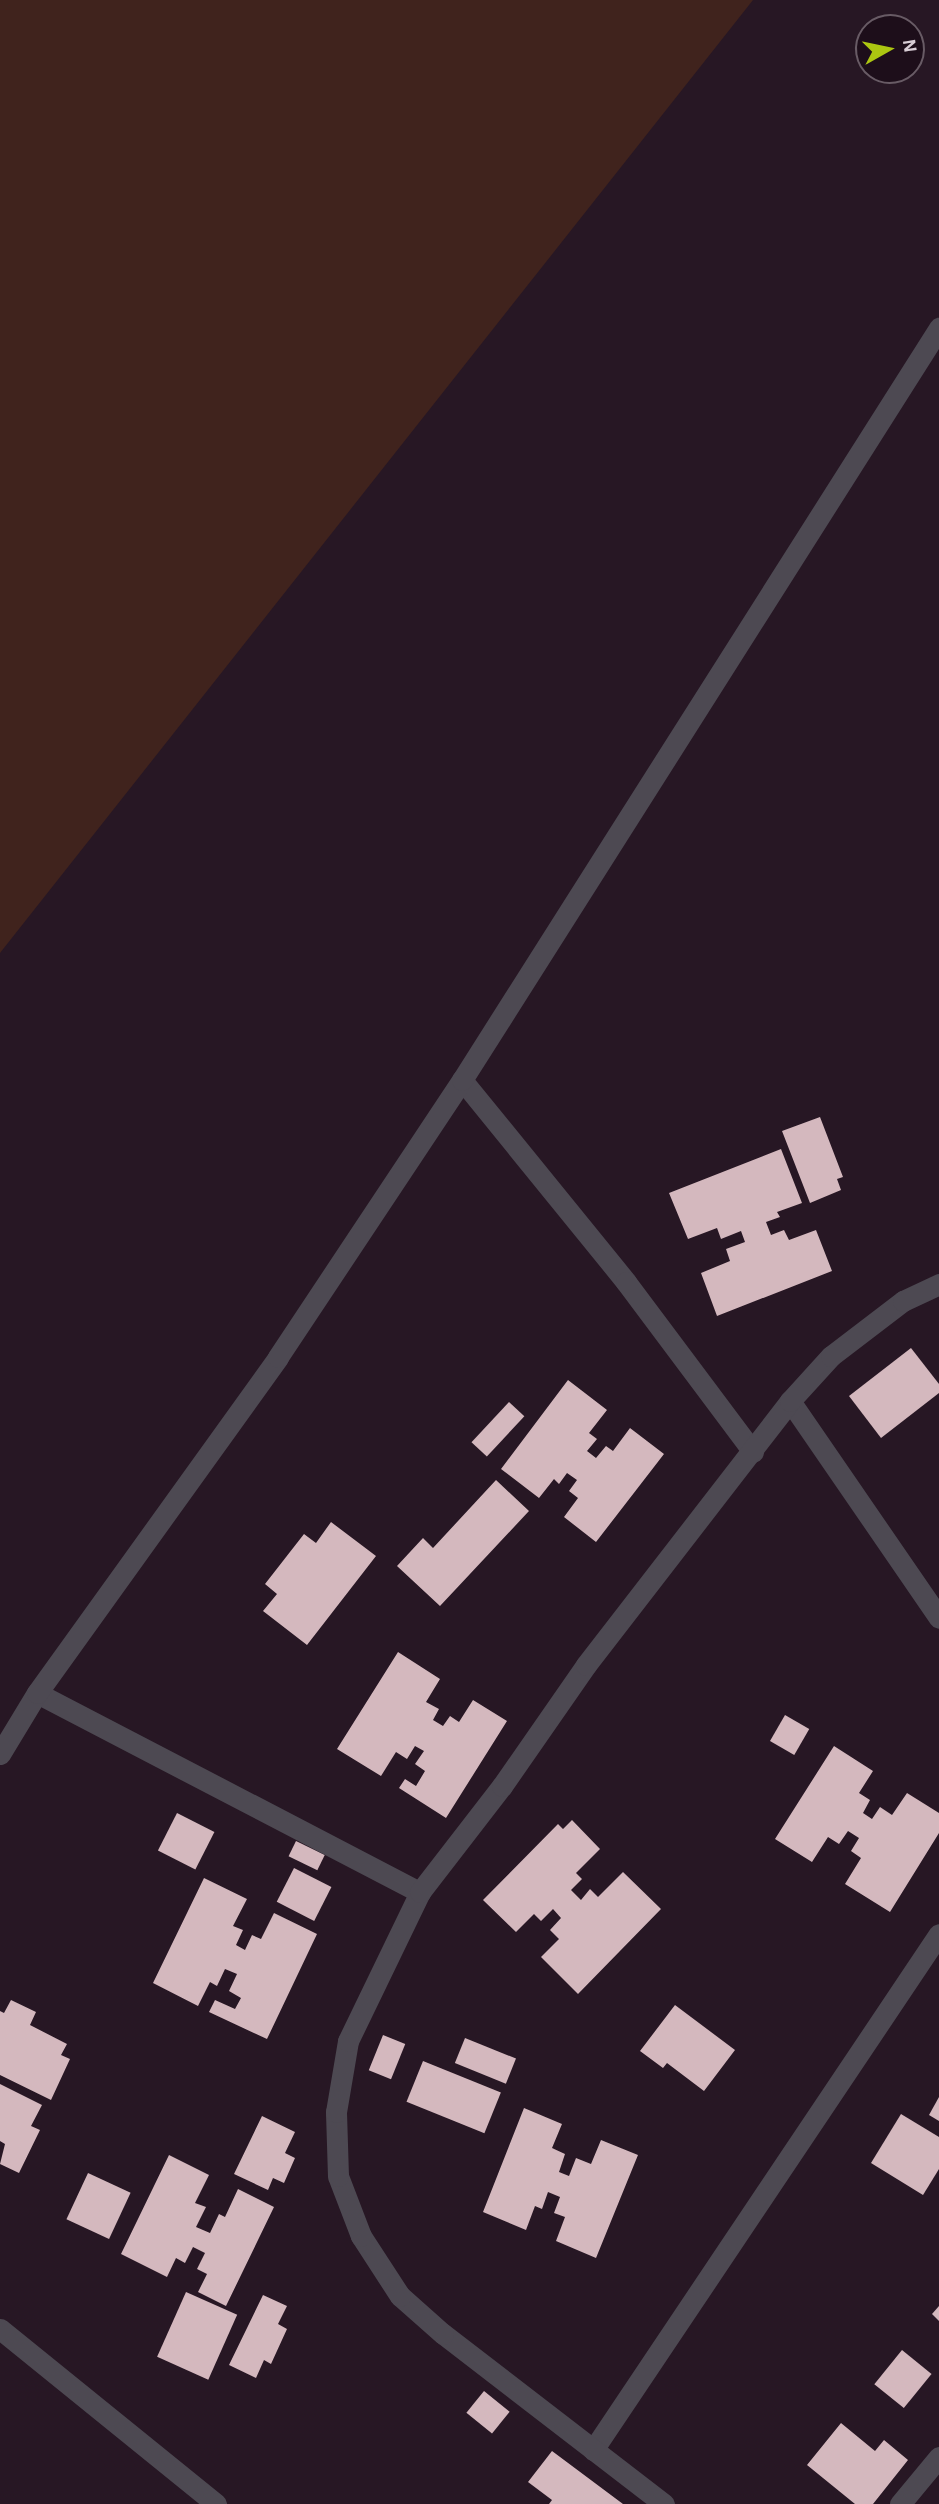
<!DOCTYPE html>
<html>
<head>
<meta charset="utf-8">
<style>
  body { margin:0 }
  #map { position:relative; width:939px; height:2504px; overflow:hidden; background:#271724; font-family:"Alegreya Sans",sans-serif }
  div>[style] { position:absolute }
  .green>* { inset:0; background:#40231d }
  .building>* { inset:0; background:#d4b8be; transform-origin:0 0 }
  .minor>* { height:21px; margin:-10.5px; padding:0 10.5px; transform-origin:10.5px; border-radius:10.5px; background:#4d4952 }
  .tertiary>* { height:21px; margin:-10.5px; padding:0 10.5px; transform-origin:10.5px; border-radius:10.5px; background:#4d4952 }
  span { translate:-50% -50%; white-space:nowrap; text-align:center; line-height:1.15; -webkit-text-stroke:7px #1d0e1a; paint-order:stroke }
  .north { position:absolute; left:855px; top:14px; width:70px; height:70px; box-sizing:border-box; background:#1d0e1a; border:2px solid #685b65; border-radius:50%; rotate:81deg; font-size:19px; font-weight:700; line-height:28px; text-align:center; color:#d9ced6 }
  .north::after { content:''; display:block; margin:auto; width:24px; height:32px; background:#acc611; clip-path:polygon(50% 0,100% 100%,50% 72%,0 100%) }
</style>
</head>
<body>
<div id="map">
  <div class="green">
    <i style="clip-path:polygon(0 0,753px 0,0 953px)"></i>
  </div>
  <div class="building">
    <i style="clip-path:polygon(820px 1117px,843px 1177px,837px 1179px,841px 1190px,810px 1203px,782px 1131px)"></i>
    <i style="clip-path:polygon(781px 1149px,802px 1203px,777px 1212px,780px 1217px,766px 1222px,771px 1235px,784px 1230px,789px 1240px,816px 1230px,832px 1271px,717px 1316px,701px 1273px,730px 1261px,726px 1249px,745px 1242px,741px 1231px,721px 1239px,717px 1228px,688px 1239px,669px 1193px)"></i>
    <i style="clip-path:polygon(911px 1348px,939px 1384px,939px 1393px,881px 1438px,849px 1396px)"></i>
    <i style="clip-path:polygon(568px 1380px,607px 1410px,589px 1433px,597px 1439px,587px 1451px,596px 1458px,606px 1446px,613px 1451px,630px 1428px,664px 1454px,596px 1542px,564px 1517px,578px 1498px,569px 1491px,577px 1480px,567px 1473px,559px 1484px,554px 1479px,539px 1498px,501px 1469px)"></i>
    <i style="left:509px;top:1402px;width:21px;height:55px;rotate:43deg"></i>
    <i style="clip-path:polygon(496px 1480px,529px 1511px,440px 1606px,397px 1566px,423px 1538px,433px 1548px)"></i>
    <i style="clip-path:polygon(331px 1522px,376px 1556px,307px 1645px,263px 1611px,277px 1594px,265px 1584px,304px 1534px,316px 1543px)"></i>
    <i style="clip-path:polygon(398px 1652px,440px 1679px,426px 1702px,439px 1709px,433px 1720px,443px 1726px,450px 1716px,459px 1722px,473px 1700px,507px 1721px,446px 1818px,399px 1788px,405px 1779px,416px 1786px,425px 1771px,415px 1764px,424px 1751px,415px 1746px,407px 1759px,396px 1752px,381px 1776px,337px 1749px)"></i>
    <i style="left:785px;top:1715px;width:28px;height:30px;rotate:30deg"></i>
    <i style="clip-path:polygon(834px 1746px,873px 1771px,859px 1793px,870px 1800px,863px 1813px,872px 1819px,880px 1807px,892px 1815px,907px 1793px,939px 1813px,939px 1833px,890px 1912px,845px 1884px,861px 1858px,851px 1851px,859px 1838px,848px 1831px,839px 1844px,828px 1837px,812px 1862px,775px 1839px)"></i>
    <i style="left:177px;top:1813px;width:42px;height:42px;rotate:27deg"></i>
    <i style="clip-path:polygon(572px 1820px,600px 1849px,576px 1873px,582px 1879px,571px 1890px,581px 1900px,590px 1889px,598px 1897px,623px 1872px,661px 1909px,578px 1994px,541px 1957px,559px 1939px,550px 1930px,561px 1918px,553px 1909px,541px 1921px,534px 1914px,516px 1932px,483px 1900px,558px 1824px,563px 1829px)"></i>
    <i style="left:296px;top:1841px;width:32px;height:17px;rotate:26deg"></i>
    <i style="left:294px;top:1868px;width:42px;height:38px;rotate:27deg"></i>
    <i style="clip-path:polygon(204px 1878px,247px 1899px,233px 1926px,243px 1930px,236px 1945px,245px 1950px,252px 1935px,261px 1939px,274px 1913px,317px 1934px,267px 2039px,209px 2012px,215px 2000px,235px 2009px,241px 1998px,229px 1991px,237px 1974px,225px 1969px,217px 1986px,210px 1982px,198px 2006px,153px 1983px)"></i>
    <i style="clip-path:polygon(11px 2000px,36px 2012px,30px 2025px,67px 2044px,61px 2055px,70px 2059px,51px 2100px,0 2075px,0 2011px,4px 2013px)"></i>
    <i style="clip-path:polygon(675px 2005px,735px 2050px,704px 2091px,667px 2063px,663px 2068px,640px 2051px)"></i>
    <i style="left:383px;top:2035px;width:24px;height:38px;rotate:22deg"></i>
    <i style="left:465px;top:2038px;width:55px;height:27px;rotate:22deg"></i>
    <i style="left:423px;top:2061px;width:84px;height:44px;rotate:22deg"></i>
    <i style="clip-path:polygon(0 2084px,42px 2105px,31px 2126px,40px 2130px,19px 2173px,0 2164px,5px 2144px,0 2141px)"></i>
    <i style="clip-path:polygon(939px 2097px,939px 2121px,929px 2115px)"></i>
    <i style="clip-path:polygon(524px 2108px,562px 2124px,552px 2148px,565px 2154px,559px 2172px,569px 2176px,576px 2158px,591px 2164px,601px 2140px,638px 2155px,596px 2258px,556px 2241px,565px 2217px,554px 2213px,560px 2197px,548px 2192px,542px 2209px,535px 2206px,526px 2230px,483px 2212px)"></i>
    <i style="clip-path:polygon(901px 2114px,939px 2137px,939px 2169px,923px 2195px,871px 2163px)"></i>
    <i style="clip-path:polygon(262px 2116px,295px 2132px,285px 2153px,295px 2158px,284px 2183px,273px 2178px,268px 2190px,234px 2174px)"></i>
    <i style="clip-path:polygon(169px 2155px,209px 2175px,195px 2203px,206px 2207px,196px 2227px,210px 2233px,219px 2214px,225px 2217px,238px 2189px,274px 2207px,226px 2306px,198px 2292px,207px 2274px,197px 2269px,205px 2253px,193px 2247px,185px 2263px,176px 2258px,167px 2277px,121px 2254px)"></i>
    <i style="left:88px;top:2173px;width:47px;height:51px;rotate:25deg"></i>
    <i style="left:186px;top:2292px;width:56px;height:71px;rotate:24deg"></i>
    <i style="clip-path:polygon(263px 2295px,287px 2306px,278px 2324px,287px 2329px,271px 2364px,264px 2360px,256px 2378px,229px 2365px)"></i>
    <i style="clip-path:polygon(939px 2306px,939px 2321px,932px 2314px)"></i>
    <i style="left:902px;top:2350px;width:38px;height:44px;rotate:39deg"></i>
    <i style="left:484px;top:2391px;width:33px;height:28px;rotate:39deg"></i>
    <i style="clip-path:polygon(841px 2423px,875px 2451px,884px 2440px,908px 2460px,873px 2504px,855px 2504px,807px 2465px)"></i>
    <i style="clip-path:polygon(552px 2451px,623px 2504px,549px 2504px,552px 2500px,528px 2482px)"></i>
  </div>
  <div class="minor">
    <i style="left:462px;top:1080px;width:260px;rotate:50.9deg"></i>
    <i style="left:626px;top:1282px;width:212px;rotate:53.2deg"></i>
    <i style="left:790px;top:1401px;width:263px;rotate:55.5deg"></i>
    <i style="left:37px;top:1693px;width:432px;rotate:27.5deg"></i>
    <i style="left:0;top:2329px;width:278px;rotate:39deg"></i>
    <i style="left:593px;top:2450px;width:621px;rotate:-56.16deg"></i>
    <i style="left:664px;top:2504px;width:279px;rotate:-142.4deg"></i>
    <i style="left:443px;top:2334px;width:57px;rotate:-138.5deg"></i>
    <i style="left:400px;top:2296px;width:72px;rotate:-123deg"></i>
    <i style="left:361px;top:2236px;width:64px;rotate:-111deg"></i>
    <i style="left:338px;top:2176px;width:64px;rotate:-91.8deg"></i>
    <i style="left:336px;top:2112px;width:72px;rotate:-80.4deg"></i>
    <i style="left:348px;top:2041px;width:165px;rotate:-64.2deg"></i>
    <i style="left:420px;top:1892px;width:134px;rotate:-52.3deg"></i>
    <i style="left:502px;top:1786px;width:147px;rotate:-55.2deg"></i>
    <i style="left:586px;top:1665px;width:334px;rotate:-52.3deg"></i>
    <i style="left:790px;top:1401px;width:61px;rotate:-47.7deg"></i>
    <i style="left:831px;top:1356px;width:91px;rotate:-37.4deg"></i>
    <i style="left:903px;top:1301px;width:40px;rotate:-25deg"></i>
    <i style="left:900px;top:2504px;width:61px;rotate:-50.3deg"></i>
  </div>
  <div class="tertiary">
    <i style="left:0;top:1754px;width:71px;rotate:-58.8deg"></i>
    <i style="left:37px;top:1693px;width:413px;rotate:-54.3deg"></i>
    <i style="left:278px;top:1357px;width:333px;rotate:-56.4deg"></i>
    <i style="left:462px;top:1080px;width:891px;rotate:-57.61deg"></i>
  </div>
  <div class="north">N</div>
</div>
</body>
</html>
